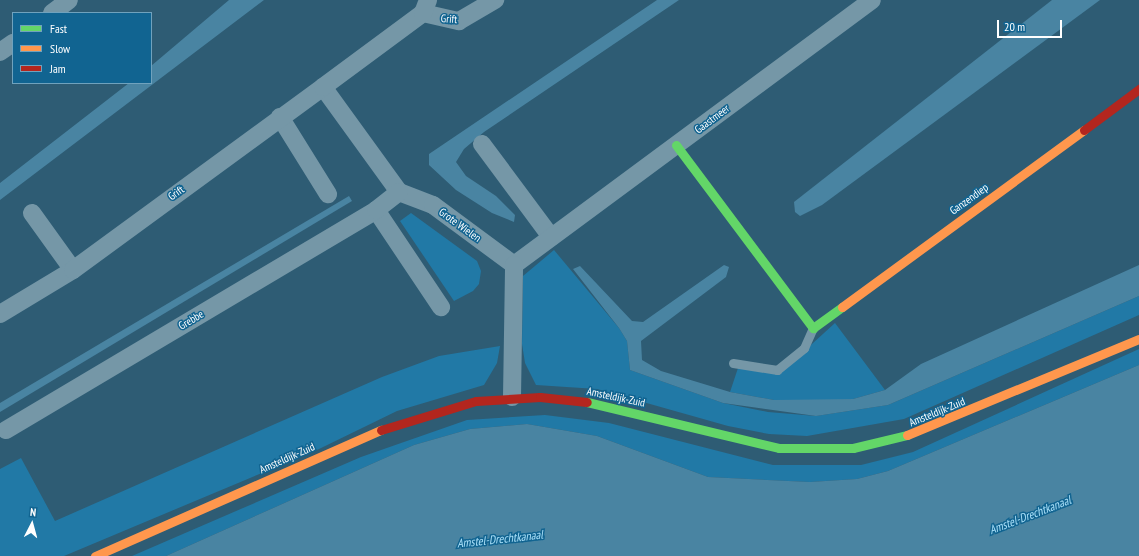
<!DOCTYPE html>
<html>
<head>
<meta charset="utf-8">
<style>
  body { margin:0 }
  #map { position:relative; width:1139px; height:556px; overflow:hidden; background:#2e5c74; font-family:"PT Sans Narrow",sans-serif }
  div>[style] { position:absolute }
  .green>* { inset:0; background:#2179a6 }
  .water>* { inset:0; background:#4984a2 }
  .lane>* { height:9px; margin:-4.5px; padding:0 4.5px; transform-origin:4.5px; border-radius:4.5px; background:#7597a7 }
  .street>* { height:18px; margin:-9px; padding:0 9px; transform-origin:9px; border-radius:9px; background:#7597a7 }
  .fast>* { height:9px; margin:-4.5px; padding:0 4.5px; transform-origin:4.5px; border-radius:4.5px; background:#63d668 }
  .slow>* { height:9px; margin:-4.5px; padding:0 4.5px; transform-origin:4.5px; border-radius:4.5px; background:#ff974d }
  .jam>* { height:9px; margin:-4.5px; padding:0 4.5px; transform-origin:4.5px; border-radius:4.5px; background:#b3261e }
  span { translate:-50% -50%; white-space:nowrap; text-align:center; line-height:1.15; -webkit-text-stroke:3px #116491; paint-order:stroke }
  .street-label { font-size:11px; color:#fff }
  .water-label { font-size:12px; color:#abe1fa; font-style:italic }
  .legend { position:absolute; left:12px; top:12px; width:140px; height:72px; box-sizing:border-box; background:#116491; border:1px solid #70a2bd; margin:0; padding:5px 7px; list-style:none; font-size:12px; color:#fff }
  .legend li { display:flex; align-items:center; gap:8px; height:20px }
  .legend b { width:20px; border:1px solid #70a2bd }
  .north { position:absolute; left:12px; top:504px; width:40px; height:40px; -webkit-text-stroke:3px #116491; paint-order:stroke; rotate:6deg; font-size:11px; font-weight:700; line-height:16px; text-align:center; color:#fff }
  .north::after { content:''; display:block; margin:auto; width:14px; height:18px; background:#fff; clip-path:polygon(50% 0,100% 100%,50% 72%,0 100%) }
  .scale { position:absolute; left:997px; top:20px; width:65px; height:18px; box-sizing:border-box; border:2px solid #fff; border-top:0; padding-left:5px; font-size:12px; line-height:14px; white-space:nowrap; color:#fff; -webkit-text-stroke:3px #116491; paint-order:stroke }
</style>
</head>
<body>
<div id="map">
  <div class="green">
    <i style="clip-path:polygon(411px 213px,477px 261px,481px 271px,479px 284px,473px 291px,454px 301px,400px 221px)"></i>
    <i style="clip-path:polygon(554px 250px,619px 328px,627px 341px,630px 370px,723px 403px,768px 412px,816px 416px,888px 405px,1139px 296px,1139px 315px,904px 419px,807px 436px,769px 434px,728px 426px,597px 389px,536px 385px,525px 363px,522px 344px,523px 276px)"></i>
    <i style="clip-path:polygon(835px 323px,885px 390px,853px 399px,815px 402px,774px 400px,730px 392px,738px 368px,779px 374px)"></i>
    <i style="clip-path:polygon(500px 346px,497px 363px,484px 385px,397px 411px,319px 449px,64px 556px,0 556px,0 469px,21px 458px,55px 521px,382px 377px,439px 356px)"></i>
    <i style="clip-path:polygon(1139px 349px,1139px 365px,888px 471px,857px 479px,810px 482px,708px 477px,597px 436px,527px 424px,470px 429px,414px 445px,166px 556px,132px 556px,361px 457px,467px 420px,545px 415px,609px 423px,773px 465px,861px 465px,913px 452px)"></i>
  </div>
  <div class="water">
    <i style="clip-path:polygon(229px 0,264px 0,0 200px,0 183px,129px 83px,151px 83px,151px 66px)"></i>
    <i style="clip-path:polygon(657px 0,679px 0,484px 132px,464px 149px,456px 162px,466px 176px,496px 196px,515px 215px,514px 222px,492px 213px,456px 190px,429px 165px,429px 154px)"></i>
    <i style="clip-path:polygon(1052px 0,1100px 0,822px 205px,800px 216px,795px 212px,794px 202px)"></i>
    <i style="clip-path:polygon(349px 196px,352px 201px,0 412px,0 403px)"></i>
    <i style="clip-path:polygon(724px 265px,729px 267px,726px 277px,641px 341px,642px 360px,661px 371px,730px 392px,774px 400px,853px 399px,885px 390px,921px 364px,1139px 265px,1139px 296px,888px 405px,816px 416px,723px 403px,630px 370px,627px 341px,619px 328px,573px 269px,580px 266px,632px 321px,643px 322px)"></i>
    <i style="clip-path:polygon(1139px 365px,1139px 556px,166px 556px,414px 445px,470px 429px,527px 424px,597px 436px,708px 477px,810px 482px,857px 479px,888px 471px)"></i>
  </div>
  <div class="lane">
    <i style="left:733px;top:363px;width:45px;rotate:9deg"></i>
    <i style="left:777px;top:370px;width:35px;rotate:-39deg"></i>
    <i style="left:804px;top:348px;width:22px;rotate:-66deg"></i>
  </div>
  <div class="street">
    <i style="left:52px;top:13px;width:21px;rotate:-37deg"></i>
    <i style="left:423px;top:13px;width:37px;rotate:13deg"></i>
    <i style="left:459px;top:21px;width:42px;rotate:-30.3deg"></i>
    <i style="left:0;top:52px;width:16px;rotate:-35deg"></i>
    <i style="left:323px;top:87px;width:130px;rotate:54.1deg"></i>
    <i style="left:399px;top:192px;width:36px;rotate:21deg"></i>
    <i style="left:433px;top:205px;width:101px;rotate:36.5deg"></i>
    <i style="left:280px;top:117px;width:91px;rotate:58.1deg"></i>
    <i style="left:482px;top:144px;width:116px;rotate:53.4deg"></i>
    <i style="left:376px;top:210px;width:117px;rotate:56.2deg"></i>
    <i style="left:32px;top:213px;width:70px;rotate:54.3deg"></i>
    <i style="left:514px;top:265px;width:445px;rotate:-36.5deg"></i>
    <i style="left:0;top:314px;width:85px;rotate:-31.1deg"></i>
    <i style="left:73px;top:270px;width:310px;rotate:-36.2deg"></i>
    <i style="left:323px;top:87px;width:124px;rotate:-36.5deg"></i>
    <i style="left:423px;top:13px;width:14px;rotate:-69deg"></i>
    <i style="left:512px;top:397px;width:132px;rotate:-89.1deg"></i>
    <i style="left:6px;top:430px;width:430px;rotate:-30.7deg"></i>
    <i style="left:376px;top:210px;width:29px;rotate:-38deg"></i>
  </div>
  <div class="fast">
    <i style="left:676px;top:145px;width:229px;rotate:53.2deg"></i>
    <i style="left:813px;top:328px;width:36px;rotate:-36deg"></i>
    <i style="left:587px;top:402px;width:197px;rotate:13.5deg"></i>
    <i style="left:779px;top:448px;width:74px"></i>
    <i style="left:853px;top:448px;width:56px;rotate:-13.5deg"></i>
  </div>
  <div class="slow">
    <i style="left:842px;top:307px;width:300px;rotate:-36.2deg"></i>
    <i style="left:907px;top:435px;width:251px;rotate:-22.5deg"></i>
    <i style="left:95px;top:556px;width:313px;rotate:-23.8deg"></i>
  </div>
  <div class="jam">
    <i style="left:1084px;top:130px;width:69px;rotate:-36.7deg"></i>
    <i style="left:381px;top:430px;width:99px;rotate:-17deg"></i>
    <i style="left:476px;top:401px;width:64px;rotate:-3.6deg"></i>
    <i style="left:540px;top:397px;width:47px;rotate:6.1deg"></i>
  </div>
  <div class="street-label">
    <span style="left:449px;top:19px;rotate:4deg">Grift</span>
    <span style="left:712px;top:119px;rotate:-37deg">Gaastmeer</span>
    <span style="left:176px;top:193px;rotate:-36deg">Grift</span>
    <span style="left:969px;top:199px;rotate:-36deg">Ganzendiep</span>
    <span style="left:460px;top:225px;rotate:36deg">Grote Wielen</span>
    <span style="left:191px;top:320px;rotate:-31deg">Grebbe</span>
    <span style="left:616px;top:397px;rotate:12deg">Amsteldijk-Zuid</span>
    <span style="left:937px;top:412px;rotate:-22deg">Amsteldijk-Zuid</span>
    <span style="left:287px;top:458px;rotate:-24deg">Amsteldijk-Zuid</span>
  </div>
  <div class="water-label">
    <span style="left:1030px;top:515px;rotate:-21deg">Amstel-Drechtkanaal</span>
    <span style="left:500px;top:539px;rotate:-6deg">Amstel-Drechtkanaal</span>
  </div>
  <ul class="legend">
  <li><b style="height:5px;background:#63d668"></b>Fast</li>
  <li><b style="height:5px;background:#ff974d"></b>Slow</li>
  <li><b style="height:5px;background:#b3261e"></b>Jam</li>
  </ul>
  <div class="north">N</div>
  <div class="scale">20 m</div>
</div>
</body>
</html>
